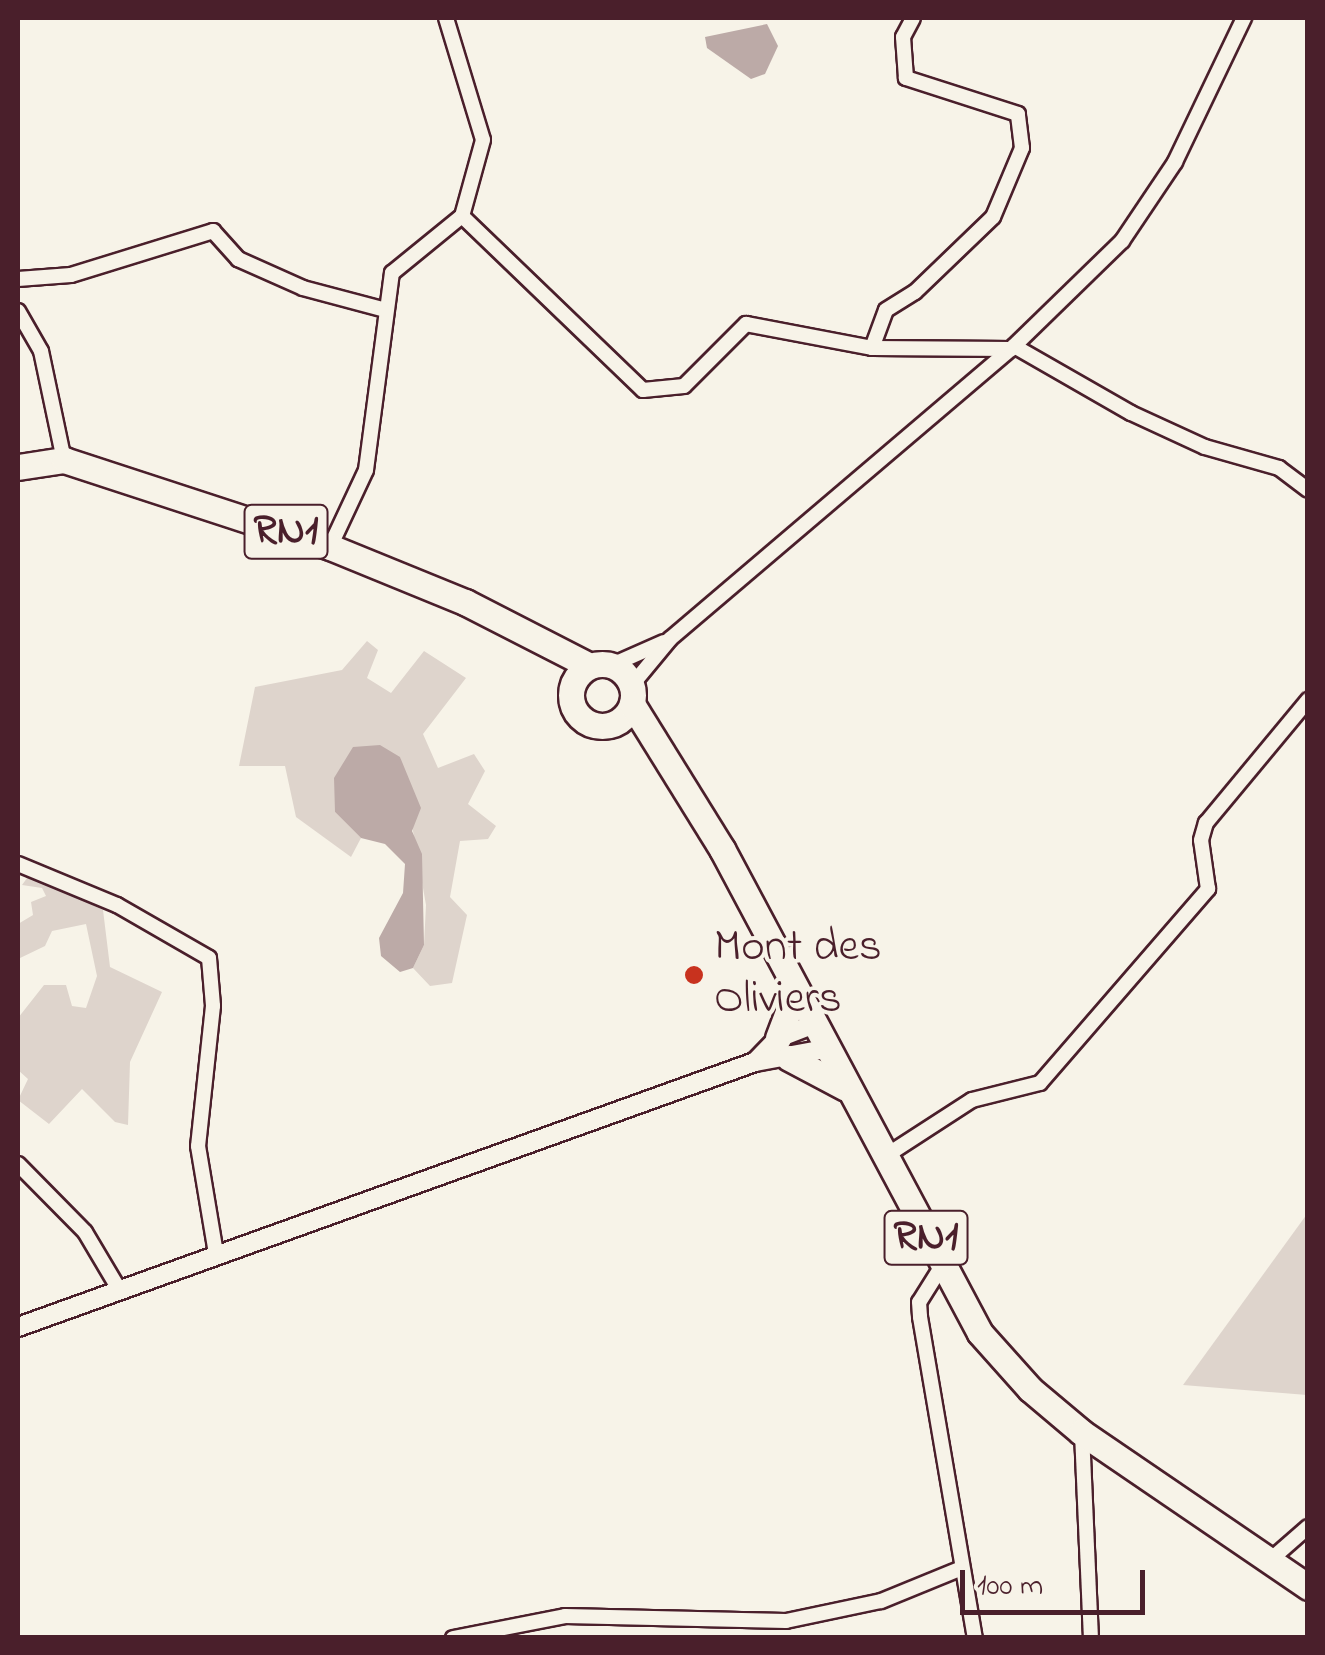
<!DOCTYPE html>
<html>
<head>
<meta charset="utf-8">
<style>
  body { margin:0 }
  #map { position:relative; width:1325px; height:1655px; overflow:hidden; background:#f7f3e8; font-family:"Indie Flower",sans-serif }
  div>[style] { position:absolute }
  .green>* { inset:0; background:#ded4cc }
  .water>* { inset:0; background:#bcaaa7 }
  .roads { filter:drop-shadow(2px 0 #4a1f2b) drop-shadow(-2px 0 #4a1f2b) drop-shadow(0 2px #4a1f2b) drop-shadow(0 -2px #4a1f2b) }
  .minor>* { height:14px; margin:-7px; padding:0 7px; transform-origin:7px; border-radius:7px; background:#f7f3e8 }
  .tertiary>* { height:18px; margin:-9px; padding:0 9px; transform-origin:9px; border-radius:9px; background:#f7f3e8 }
  .trunk>* { height:25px; margin:-12.5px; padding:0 12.5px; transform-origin:12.5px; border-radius:12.5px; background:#f7f3e8 }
  .trunk>.ring { margin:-12.5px; padding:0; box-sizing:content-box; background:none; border:25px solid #f7f3e8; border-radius:50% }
  .dots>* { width:28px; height:28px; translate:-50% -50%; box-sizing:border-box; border:5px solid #f7f3e8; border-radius:50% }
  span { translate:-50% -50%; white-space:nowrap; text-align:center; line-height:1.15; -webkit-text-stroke:8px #f7f3e8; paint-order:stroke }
  .shield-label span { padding:2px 8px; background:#f7f3e8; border:2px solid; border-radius:8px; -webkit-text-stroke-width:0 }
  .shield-label { font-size:42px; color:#4a1f2b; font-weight:700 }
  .poi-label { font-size:45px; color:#4a1f2b }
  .left { translate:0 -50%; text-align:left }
  .frame { position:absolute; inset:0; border:20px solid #4a1f2b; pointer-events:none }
  .scale { position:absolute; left:960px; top:1570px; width:185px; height:45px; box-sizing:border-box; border:5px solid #4a1f2b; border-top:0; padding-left:12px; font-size:30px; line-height:35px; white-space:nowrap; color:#4a1f2b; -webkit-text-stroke:8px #f7f3e8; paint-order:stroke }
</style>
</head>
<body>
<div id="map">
  <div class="green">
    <i style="clip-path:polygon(367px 641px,378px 650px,367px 678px,391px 693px,424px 651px,466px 678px,423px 734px,438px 768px,474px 754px,485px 771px,468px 804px,496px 826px,488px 839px,460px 841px,450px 897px,467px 915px,452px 983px,430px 986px,413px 968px,424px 945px,426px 905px,400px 757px,335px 812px,361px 838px,351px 857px,296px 817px,285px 766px,239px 766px,255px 687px,342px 670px)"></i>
    <i style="clip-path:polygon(30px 874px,103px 910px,110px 967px,162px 992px,130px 1062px,128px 1125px,115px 1122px,82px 1089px,49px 1124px,18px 1100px,28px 1079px,18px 1070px,18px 1018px,44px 985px,66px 985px,72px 1006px,86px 1008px,97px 976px,86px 924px,52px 931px,45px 946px,18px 959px,18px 924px,33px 915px,31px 902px,46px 896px,42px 888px,22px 885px)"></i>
    <i style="clip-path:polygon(1307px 1214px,1307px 1395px,1183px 1385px)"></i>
  </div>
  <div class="water">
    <i style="clip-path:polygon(767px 24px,778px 46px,765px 74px,751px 79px,707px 48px,705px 37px)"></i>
    <i style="clip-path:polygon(380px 745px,400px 757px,421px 808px,412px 831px,422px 854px,424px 945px,413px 968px,400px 972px,381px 956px,379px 938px,403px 893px,405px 864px,385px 844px,361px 838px,335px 812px,334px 778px,353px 747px)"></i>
  </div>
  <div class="roads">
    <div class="minor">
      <i style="left:446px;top:18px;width:127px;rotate:73.1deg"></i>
      <i style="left:483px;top:140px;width:79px;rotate:105.4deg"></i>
      <i style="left:18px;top:279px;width:53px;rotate:-4.3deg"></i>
      <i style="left:71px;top:275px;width:149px;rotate:-17.2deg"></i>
      <i style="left:213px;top:231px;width:38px;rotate:48deg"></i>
      <i style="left:238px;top:259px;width:71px;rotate:24deg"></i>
      <i style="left:303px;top:288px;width:82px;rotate:14.9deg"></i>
      <i style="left:18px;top:311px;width:46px;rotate:60.1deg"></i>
      <i style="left:41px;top:351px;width:111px;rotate:78.1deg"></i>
      <i style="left:1014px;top:346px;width:135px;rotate:29.8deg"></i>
      <i style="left:1131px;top:413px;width:81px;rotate:24.7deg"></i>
      <i style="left:1205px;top:447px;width:77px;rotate:15.8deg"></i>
      <i style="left:1279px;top:468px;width:36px;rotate:37deg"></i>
      <i style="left:872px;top:348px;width:40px;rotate:-69.8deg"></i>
      <i style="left:886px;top:310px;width:34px;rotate:-32deg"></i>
      <i style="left:915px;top:292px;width:108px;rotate:-43.9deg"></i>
      <i style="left:993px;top:217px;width:75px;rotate:-67.2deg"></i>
      <i style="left:1022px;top:148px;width:34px;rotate:-97deg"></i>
      <i style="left:1018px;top:114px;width:118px;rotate:-162.2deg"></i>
      <i style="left:906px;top:78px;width:41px;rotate:-94.2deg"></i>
      <i style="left:903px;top:37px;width:21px;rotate:-62deg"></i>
      <i style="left:330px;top:547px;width:85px;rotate:-64.9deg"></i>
      <i style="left:366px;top:470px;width:199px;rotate:-82.5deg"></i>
      <i style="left:392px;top:273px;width:90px;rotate:-39.2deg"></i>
      <i style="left:462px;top:216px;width:251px;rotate:43.9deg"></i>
      <i style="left:643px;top:390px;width:41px;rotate:-5.6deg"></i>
      <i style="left:684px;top:386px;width:88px;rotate:-45deg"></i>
      <i style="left:746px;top:324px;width:128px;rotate:10.8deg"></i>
      <i style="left:872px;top:348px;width:139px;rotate:0.4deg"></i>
      <i style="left:612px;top:665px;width:57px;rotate:-23.9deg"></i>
      <i style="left:632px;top:685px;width:60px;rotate:-50.4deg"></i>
      <i style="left:670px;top:639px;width:448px;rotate:-40.4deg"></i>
      <i style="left:1011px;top:349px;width:155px;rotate:-44.2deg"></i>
      <i style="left:1122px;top:241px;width:95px;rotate:-56.1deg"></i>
      <i style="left:1175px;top:162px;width:160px;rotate:-64.4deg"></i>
      <i style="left:18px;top:864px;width:107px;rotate:22.5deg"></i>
      <i style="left:117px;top:905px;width:106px;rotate:29.9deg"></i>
      <i style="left:209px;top:958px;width:48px;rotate:85.2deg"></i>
      <i style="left:213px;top:1006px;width:141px;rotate:96.1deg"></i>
      <i style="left:198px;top:1146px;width:109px;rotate:80.5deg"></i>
      <i style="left:884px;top:1157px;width:105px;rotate:-32.9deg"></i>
      <i style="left:972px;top:1100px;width:70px;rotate:-14deg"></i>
      <i style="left:1040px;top:1083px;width:257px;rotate:-49.1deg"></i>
      <i style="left:1208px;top:889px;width:49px;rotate:-98.1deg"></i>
      <i style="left:1201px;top:840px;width:18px;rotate:-74deg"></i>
      <i style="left:1206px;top:823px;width:160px;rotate:-50.3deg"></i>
      <i style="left:18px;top:1164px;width:95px;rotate:45.4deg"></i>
      <i style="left:85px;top:1232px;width:69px;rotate:59.3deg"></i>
      <i style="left:940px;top:1269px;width:39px;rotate:122deg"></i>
      <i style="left:919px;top:1302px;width:15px;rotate:86deg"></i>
      <i style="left:920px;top:1317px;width:326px;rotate:80.3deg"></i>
      <i style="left:1082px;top:1433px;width:205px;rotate:87.5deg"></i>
      <i style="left:1268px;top:1562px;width:53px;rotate:-41.2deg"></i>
      <i style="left:453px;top:1638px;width:114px;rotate:-11.1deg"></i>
      <i style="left:565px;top:1616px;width:221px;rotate:1.3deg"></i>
      <i style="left:786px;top:1621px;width:97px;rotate:-11.9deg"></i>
      <i style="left:881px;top:1601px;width:87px;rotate:-22.2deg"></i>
    </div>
    <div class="tertiary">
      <i style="left:755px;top:1062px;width:33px;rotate:-46deg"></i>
      <i style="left:778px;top:1038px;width:36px;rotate:-21deg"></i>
      <i style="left:18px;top:1327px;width:783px;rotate:-19.78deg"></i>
      <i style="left:755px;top:1062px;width:71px;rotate:-10.5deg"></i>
    </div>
    <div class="trunk">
      <i style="left:18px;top:467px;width:47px;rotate:-8.7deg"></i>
      <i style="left:64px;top:460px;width:280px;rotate:18.1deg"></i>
      <i style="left:330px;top:547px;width:146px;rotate:22.2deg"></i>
      <i style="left:465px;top:602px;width:140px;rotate:27.1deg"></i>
      <i class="ring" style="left:571px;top:664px;width:37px;height:37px"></i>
      <i style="left:632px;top:704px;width:171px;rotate:58.2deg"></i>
      <i style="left:722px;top:849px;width:548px;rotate:61.94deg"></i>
      <i style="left:980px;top:1333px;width:75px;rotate:48.2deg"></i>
      <i style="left:1030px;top:1389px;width:67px;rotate:40.1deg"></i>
      <i style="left:1081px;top:1432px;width:275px;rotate:34.3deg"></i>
      <i style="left:778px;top:1038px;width:48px;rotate:-69.3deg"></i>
      <i style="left:789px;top:1058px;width:64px;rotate:27.8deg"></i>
    </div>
  </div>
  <div class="dots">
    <i style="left:694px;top:975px;background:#c8321e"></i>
  </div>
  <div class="shield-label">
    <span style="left:286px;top:532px">RN1</span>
    <span style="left:926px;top:1238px">RN1</span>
  </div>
  <div class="poi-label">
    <span class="left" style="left:714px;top:975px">Mont des<br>Oliviers</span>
  </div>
  <div class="frame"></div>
  <div class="scale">100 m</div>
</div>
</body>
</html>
